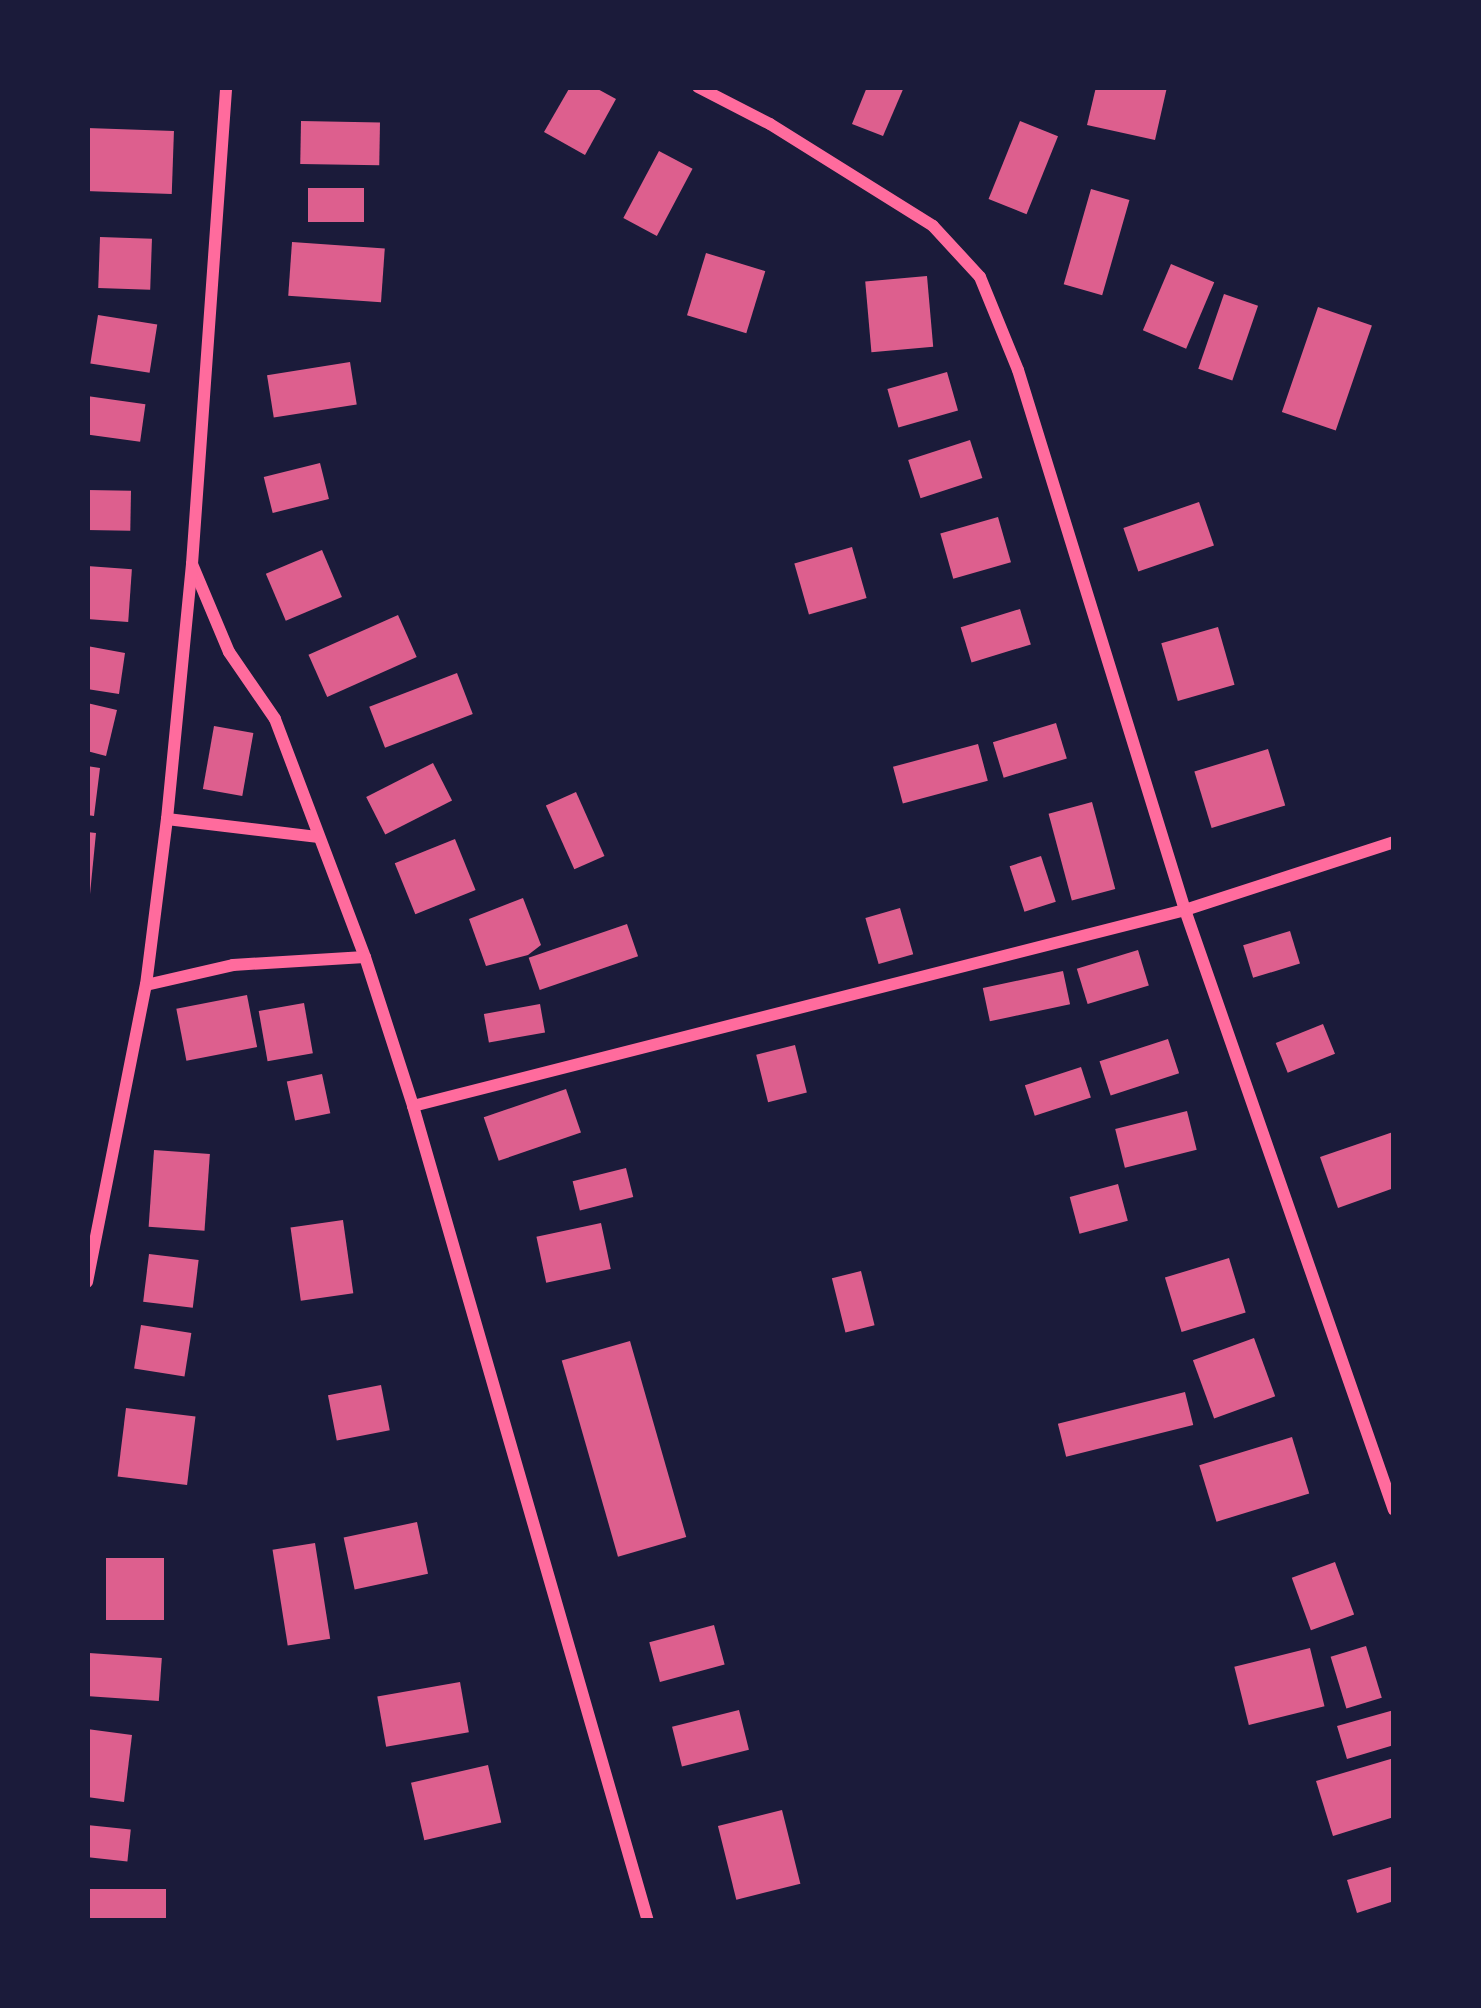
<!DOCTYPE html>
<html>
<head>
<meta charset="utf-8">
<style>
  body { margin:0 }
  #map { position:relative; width:1481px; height:2008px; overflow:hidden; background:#1b1b3a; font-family:Manrope,sans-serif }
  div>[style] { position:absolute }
  .building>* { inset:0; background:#dd5f8e; transform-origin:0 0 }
  .minor>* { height:12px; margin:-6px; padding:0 6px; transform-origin:6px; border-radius:6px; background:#ff6b9d }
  span { translate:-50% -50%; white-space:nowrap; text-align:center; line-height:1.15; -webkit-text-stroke:9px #1b1b3a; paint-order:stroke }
  .frame { position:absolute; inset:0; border:90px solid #1b1b3a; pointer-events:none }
</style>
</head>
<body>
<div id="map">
  <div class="building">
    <i style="clip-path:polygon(570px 87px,594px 87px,616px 99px,585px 155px,544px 132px)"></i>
    <i style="clip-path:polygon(867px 87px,904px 87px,883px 136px,852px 124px)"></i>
    <i style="clip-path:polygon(1096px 87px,1167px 87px,1155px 140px,1087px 125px)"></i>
    <i style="left:301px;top:121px;width:79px;height:43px;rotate:1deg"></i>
    <i style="left:1020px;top:121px;width:41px;height:84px;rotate:22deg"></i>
    <i style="left:87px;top:128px;width:87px;height:63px;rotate:2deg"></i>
    <i style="left:659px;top:151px;width:38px;height:76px;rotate:28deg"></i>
    <i style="left:308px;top:188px;width:56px;height:34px"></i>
    <i style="left:1091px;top:189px;width:40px;height:99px;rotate:16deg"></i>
    <i style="left:100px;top:237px;width:52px;height:51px;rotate:2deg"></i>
    <i style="left:292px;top:242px;width:93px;height:54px;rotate:4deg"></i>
    <i style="left:706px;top:253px;width:62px;height:65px;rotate:17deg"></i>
    <i style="left:1171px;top:264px;width:47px;height:72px;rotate:23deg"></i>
    <i style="left:927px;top:276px;width:71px;height:62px;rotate:85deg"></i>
    <i style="left:1224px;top:294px;width:36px;height:79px;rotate:19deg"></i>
    <i style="left:1318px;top:307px;width:57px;height:111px;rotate:19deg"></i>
    <i style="left:98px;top:315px;width:60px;height:49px;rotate:9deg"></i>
    <i style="left:350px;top:362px;width:43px;height:84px;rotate:81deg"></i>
    <i style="left:947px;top:372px;width:40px;height:62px;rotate:74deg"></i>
    <i style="left:87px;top:396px;width:59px;height:38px;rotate:8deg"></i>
    <i style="left:970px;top:440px;width:40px;height:65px;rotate:72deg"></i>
    <i style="left:320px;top:463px;width:37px;height:58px;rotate:76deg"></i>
    <i style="left:87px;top:490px;width:44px;height:40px;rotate:1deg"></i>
    <i style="left:1199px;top:502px;width:46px;height:80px;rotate:71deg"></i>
    <i style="left:998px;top:517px;width:47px;height:60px;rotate:74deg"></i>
    <i style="left:852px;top:547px;width:53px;height:60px;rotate:74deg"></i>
    <i style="left:322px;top:550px;width:51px;height:61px;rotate:67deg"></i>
    <i style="left:87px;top:566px;width:45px;height:53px;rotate:4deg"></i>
    <i style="left:1020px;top:609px;width:37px;height:62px;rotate:73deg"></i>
    <i style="left:398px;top:615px;width:46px;height:98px;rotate:66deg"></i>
    <i style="left:1218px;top:627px;width:60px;height:59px;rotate:74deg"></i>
    <i style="clip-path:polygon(87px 646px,125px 653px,119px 694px,87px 689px)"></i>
    <i style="left:457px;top:673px;width:44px;height:94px;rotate:69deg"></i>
    <i style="clip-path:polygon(87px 703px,117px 710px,106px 756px,87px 751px)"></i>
    <i style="left:1056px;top:723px;width:37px;height:66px;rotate:73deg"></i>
    <i style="left:214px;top:726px;width:40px;height:64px;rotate:10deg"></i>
    <i style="left:978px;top:744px;width:38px;height:88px;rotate:75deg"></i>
    <i style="left:1268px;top:749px;width:59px;height:77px;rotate:73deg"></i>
    <i style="left:433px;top:763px;width:42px;height:75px;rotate:63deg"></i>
    <i style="clip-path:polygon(87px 766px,100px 768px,94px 816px,87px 815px)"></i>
    <i style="left:576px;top:792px;width:70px;height:33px;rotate:66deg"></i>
    <i style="left:1092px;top:802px;width:90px;height:45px;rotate:75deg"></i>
    <i style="clip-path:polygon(87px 832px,96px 833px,90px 894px,87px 893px)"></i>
    <i style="left:455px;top:839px;width:55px;height:65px;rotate:68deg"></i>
    <i style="left:1041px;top:856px;width:48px;height:33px;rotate:72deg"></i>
    <i style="clip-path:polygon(523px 898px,541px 945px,528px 955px,486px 966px,469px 919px)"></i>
    <i style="left:900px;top:908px;width:48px;height:36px;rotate:74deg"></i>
    <i style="left:627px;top:924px;width:34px;height:104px;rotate:71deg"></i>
    <i style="left:1290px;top:931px;width:34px;height:49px;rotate:73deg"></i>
    <i style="left:1138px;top:950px;width:37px;height:64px;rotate:73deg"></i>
    <i style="left:1063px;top:971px;width:34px;height:82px;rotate:78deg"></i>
    <i style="left:247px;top:995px;width:53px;height:72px;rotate:79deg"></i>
    <i style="left:304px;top:1003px;width:51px;height:46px;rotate:80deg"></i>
    <i style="left:540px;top:1004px;width:29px;height:57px;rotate:80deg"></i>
    <i style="left:1323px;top:1024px;width:32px;height:51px;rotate:68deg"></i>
    <i style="left:1168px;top:1039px;width:36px;height:72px;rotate:72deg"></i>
    <i style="left:795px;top:1045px;width:49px;height:40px;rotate:76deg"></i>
    <i style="left:1081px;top:1067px;width:32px;height:59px;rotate:72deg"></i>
    <i style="left:322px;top:1074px;width:40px;height:36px;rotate:78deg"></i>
    <i style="left:566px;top:1089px;width:46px;height:87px;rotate:71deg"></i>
    <i style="left:1187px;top:1111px;width:40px;height:74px;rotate:76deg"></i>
    <i style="clip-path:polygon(1393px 1132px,1394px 1188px,1338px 1208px,1320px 1157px)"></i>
    <i style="left:154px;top:1150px;width:56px;height:77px;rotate:4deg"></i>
    <i style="left:626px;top:1168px;width:30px;height:55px;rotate:76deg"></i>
    <i style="left:1118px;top:1184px;width:38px;height:50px;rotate:75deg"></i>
    <i style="left:343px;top:1220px;width:74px;height:53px;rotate:82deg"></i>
    <i style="left:601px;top:1223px;width:47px;height:66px;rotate:78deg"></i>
    <i style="left:149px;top:1254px;width:50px;height:48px;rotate:7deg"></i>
    <i style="left:1229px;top:1258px;width:57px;height:67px;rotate:73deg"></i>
    <i style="left:861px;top:1271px;width:56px;height:30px;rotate:76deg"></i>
    <i style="left:141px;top:1325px;width:51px;height:44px;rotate:9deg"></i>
    <i style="left:1254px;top:1338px;width:62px;height:65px;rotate:70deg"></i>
    <i style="left:630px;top:1341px;width:204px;height:71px;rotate:74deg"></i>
    <i style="left:381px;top:1385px;width:46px;height:54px;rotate:79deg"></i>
    <i style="left:1185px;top:1392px;width:34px;height:131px;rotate:76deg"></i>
    <i style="left:126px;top:1408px;width:70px;height:69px;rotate:7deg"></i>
    <i style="left:1292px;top:1437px;width:59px;height:97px;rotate:73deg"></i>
    <i style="left:417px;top:1522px;width:53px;height:75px;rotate:78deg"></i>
    <i style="left:315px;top:1543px;width:97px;height:43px;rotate:81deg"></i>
    <i style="left:106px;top:1558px;width:58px;height:62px"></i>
    <i style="left:1335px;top:1562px;width:56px;height:46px;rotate:70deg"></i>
    <i style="left:714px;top:1625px;width:41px;height:67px;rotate:75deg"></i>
    <i style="left:1366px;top:1646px;width:54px;height:37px;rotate:73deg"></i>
    <i style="left:1310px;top:1648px;width:60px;height:78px;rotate:76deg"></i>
    <i style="left:89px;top:1653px;width:73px;height:43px;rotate:4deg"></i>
    <i style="left:460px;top:1682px;width:51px;height:84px;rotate:80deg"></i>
    <i style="left:739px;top:1710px;width:41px;height:69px;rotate:76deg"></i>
    <i style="clip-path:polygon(1394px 1710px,1394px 1745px,1347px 1759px,1337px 1726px)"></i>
    <i style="clip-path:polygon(87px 1729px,132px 1735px,124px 1802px,87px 1797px)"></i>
    <i style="clip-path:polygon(1394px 1758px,1394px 1817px,1333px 1836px,1316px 1781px)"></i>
    <i style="left:488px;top:1765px;width:59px;height:79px;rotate:77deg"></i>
    <i style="left:782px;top:1810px;width:76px;height:66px;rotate:76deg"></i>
    <i style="left:87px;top:1825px;width:44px;height:32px;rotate:6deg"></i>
    <i style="clip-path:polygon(1394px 1866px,1394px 1901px,1357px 1913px,1347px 1880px)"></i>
    <i style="left:166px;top:1889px;width:32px;height:79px;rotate:90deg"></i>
  </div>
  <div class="minor">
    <i style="left:698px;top:87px;width:81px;rotate:27.2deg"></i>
    <i style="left:770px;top:124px;width:192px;rotate:32deg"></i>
    <i style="left:933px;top:226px;width:69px;rotate:47.3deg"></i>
    <i style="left:980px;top:277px;width:100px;rotate:67.8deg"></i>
    <i style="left:1018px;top:370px;width:565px;rotate:72.82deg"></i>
    <i style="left:1185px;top:910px;width:635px;rotate:70.8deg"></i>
    <i style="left:192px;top:564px;width:95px;rotate:67.2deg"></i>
    <i style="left:229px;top:652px;width:81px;rotate:55.5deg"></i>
    <i style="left:275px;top:719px;width:254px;rotate:69.3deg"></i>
    <i style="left:365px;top:957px;width:157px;rotate:72.1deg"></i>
    <i style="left:413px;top:1106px;width:848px;rotate:73.92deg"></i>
    <i style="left:167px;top:819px;width:153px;rotate:6.8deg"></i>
    <i style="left:146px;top:985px;width:89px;rotate:-12.9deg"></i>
    <i style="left:233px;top:965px;width:132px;rotate:-3.5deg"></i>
    <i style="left:413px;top:1106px;width:796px;rotate:-14.25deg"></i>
    <i style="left:1185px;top:910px;width:220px;rotate:-18deg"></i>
    <i style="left:87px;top:1282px;width:303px;rotate:-78.8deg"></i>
    <i style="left:146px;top:985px;width:167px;rotate:-82.8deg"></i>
    <i style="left:167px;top:819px;width:256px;rotate:-84.4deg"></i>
    <i style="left:192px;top:564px;width:478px;rotate:-85.9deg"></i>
  </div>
  <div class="frame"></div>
</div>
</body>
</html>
